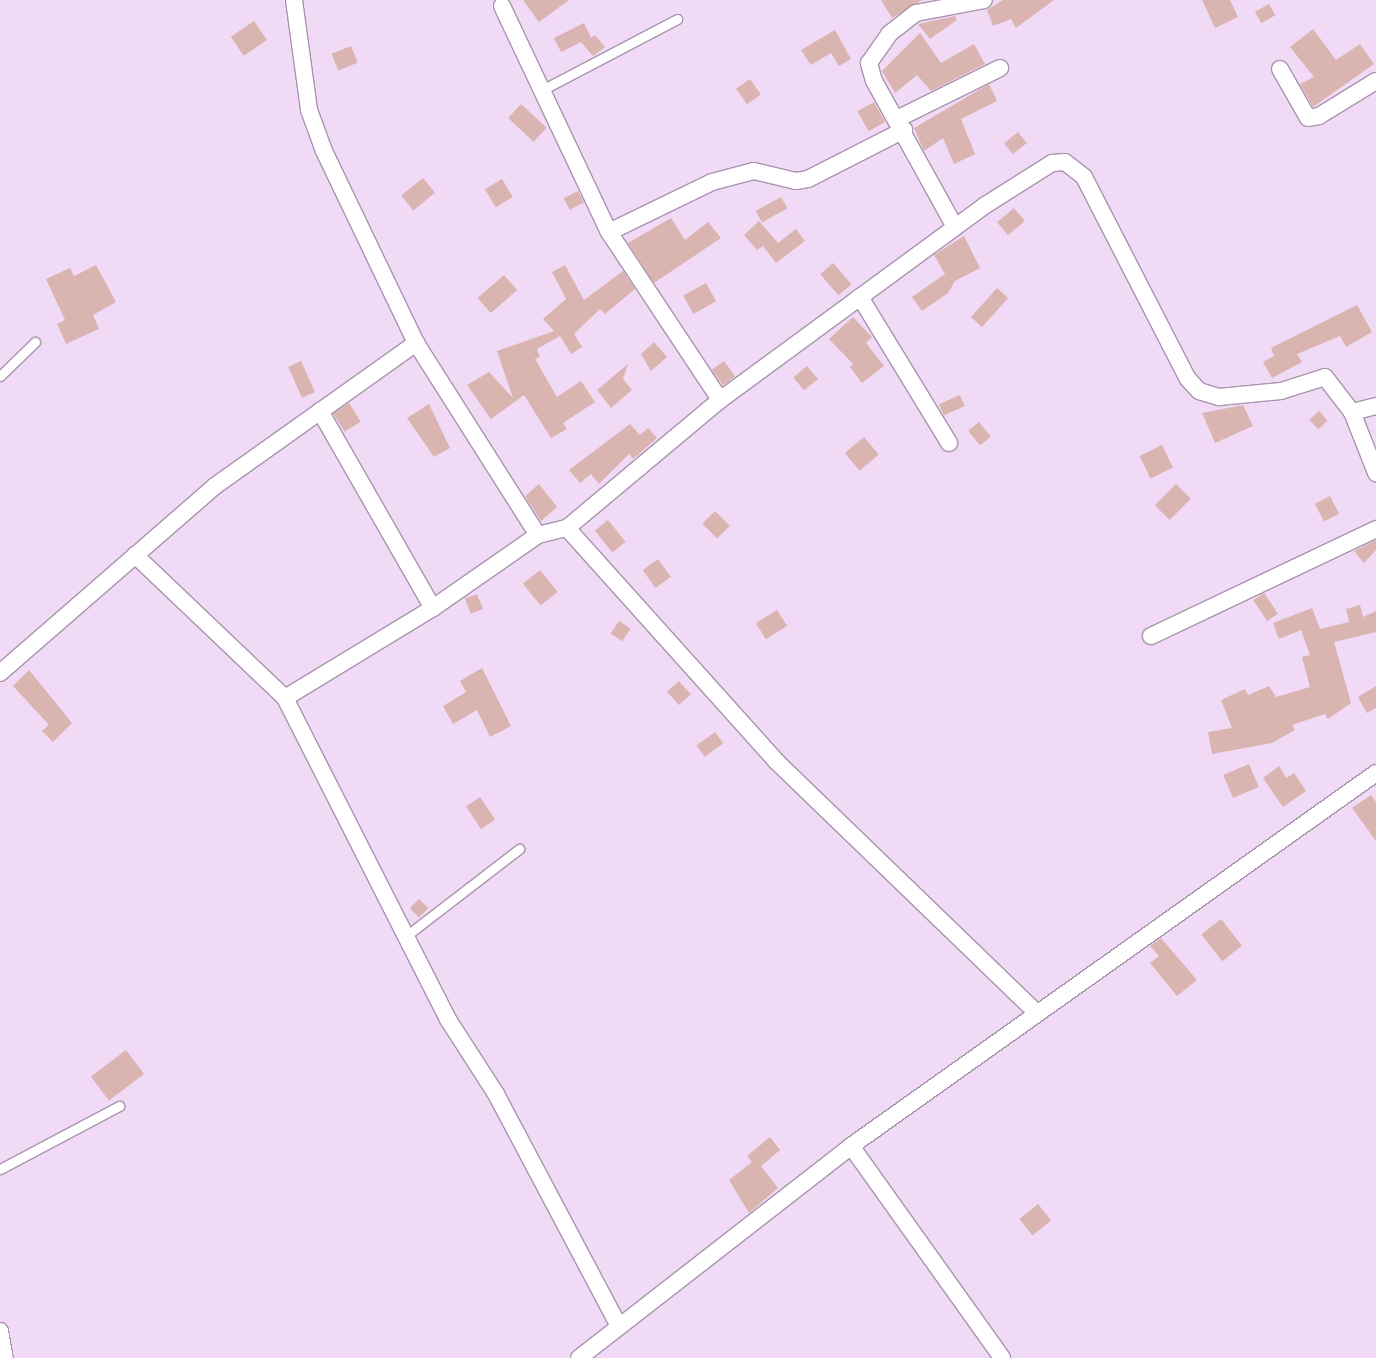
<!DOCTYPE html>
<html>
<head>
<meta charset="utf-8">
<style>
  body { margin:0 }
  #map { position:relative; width:1376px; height:1358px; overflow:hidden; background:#f1daf5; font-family:Cabin,sans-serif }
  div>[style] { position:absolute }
  .building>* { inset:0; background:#dab4b1; transform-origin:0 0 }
  .roads { filter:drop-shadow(1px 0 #a994ae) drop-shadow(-1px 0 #a994ae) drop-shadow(0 1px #a994ae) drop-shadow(0 -1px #a994ae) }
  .lane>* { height:9px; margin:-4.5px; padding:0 4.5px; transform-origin:4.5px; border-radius:4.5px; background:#fff }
  .street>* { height:16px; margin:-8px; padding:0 8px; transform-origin:8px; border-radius:8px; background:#fff }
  span { translate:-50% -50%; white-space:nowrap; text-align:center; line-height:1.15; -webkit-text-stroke:4.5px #f1daf5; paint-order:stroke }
</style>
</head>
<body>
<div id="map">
  <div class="building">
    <i style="clip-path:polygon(523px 0,569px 0,539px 22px)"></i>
    <i style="clip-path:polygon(881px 0,922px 0,892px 18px)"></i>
    <i style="clip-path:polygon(1003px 0,1054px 0,1016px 28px,1011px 19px,993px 26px,987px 10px)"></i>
    <i style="clip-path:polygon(1202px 0,1230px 0,1238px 17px,1215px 28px)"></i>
    <i style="left:1269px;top:4px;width:13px;height:16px;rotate:61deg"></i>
    <i style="clip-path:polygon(955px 16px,957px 20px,930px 39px,918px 24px)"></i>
    <i style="left:254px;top:21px;width:23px;height:28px;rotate:56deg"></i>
    <i style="clip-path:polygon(584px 23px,591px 38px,595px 35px,605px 47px,593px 56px,581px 42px,561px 52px,554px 38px)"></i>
    <i style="clip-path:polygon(1313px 29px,1336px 60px,1360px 44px,1374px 64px,1313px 107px,1300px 84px,1314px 77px,1290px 47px)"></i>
    <i style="clip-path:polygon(835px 30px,851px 59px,839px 66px,831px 53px,811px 65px,801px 50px)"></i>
    <i style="clip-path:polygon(920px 33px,941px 63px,974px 44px,985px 64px,931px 91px,917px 75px,895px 93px,882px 71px)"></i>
    <i style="left:351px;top:46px;width:18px;height:21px;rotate:68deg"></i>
    <i style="left:750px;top:79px;width:19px;height:17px;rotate:55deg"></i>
    <i style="clip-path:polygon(989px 84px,997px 101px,961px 119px,975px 154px,954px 164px,943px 138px,924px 151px,914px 128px)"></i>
    <i style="left:874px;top:102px;width:23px;height:19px;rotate:61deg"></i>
    <i style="left:521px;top:104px;width:35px;height:19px;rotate:43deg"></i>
    <i style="left:1018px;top:132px;width:14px;height:18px;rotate:51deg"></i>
    <i style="left:423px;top:178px;width:19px;height:28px;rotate:51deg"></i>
    <i style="left:502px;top:179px;width:21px;height:20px;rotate:59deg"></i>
    <i style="left:578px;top:191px;width:13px;height:16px;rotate:63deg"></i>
    <i style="left:781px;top:197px;width:13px;height:29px;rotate:61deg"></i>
    <i style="left:1014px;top:208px;width:17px;height:22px;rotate:50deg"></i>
    <i style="clip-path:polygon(671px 218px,685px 240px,708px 222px,721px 238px,654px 283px,628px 243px)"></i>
    <i style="clip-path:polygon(759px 221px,778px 243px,796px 229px,805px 241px,776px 263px,763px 246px,757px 250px,744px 235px)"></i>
    <i style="clip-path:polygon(964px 236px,980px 268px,955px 281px,948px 293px,922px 311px,912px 297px,945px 274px,934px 255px)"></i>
    <i style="left:833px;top:263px;width:28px;height:17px;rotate:49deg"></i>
    <i style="clip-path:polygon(96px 265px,116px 302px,93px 315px,99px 329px,66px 344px,57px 324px,65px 320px,46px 279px,70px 268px,74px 276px)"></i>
    <i style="clip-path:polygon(565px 265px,584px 300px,623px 271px,635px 289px,605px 314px,600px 309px,574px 334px,582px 347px,571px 354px,560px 336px,537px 349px,540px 357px,535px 359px,557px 397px,581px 381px,595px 402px,563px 423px,567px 429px,551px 438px,524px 395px,491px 419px,467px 385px,489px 372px,513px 398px,497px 351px,554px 331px,543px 319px,566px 299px,552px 272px)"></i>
    <i style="left:504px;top:275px;width:20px;height:35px;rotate:49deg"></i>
    <i style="left:706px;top:283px;width:21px;height:26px;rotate:61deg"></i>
    <i style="left:997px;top:288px;width:15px;height:39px;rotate:42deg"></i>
    <i style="clip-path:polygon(1357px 305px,1372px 332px,1346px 347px,1340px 336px,1297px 354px,1302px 362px,1272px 378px,1263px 362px,1274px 356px,1271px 348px)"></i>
    <i style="clip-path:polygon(853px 317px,872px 337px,866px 343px,884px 366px,862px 383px,850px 367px,853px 364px,829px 339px)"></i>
    <i style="clip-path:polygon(654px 342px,667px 357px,651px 371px,641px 354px)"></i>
    <i style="left:301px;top:361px;width:34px;height:14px;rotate:66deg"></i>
    <i style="left:724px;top:361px;width:19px;height:15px;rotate:54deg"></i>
    <i style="clip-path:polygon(628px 364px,623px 379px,632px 390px,611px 408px,597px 390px)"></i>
    <i style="left:807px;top:366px;width:17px;height:18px;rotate:50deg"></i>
    <i style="left:960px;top:395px;width:12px;height:23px;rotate:66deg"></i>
    <i style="left:349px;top:403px;width:22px;height:19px;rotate:58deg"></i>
    <i style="clip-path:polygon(429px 404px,450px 448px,434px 457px,407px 418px)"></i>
    <i style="clip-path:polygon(1243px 405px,1253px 426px,1215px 443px,1202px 413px)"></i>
    <i style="left:1319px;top:411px;width:13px;height:13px;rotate:48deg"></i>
    <i style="left:979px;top:422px;width:19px;height:14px;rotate:51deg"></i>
    <i style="clip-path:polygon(630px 424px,640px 435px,648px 428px,657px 438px,633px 459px,629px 454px,599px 484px,591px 474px,580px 483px,569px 470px)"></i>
    <i style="left:864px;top:437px;width:23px;height:25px;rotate:50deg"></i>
    <i style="left:1162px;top:445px;width:25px;height:25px;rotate:64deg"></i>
    <i style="clip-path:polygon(539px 484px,557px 507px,541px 521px,525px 496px)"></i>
    <i style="left:1176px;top:484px;width:21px;height:30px;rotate:45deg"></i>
    <i style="left:1330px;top:496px;width:20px;height:17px;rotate:63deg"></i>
    <i style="left:715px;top:511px;width:21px;height:18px;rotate:45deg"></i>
    <i style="left:608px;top:520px;width:28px;height:17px;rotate:51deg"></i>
    <i style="clip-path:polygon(1376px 540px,1376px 550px,1364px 563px,1354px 551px)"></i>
    <i style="left:658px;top:559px;width:22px;height:19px;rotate:54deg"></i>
    <i style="left:540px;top:570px;width:28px;height:22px;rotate:51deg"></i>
    <i style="left:1264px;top:593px;width:25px;height:13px;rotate:56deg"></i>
    <i style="left:477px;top:594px;width:16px;height:13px;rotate:68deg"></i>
    <i style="clip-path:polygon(1360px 605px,1363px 617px,1376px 611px,1376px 632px,1334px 642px,1351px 703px,1328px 719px,1325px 714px,1292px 725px,1295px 730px,1272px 743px,1212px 754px,1208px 732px,1232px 728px,1221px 700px,1245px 689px,1248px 695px,1269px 686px,1276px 697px,1310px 687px,1302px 657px,1310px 655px,1301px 630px,1279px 639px,1273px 623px,1312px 608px,1320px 629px,1349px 622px,1346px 609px)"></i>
    <i style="left:777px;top:610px;width:19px;height:25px;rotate:58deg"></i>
    <i style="left:619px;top:621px;width:14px;height:15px;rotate:34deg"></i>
    <i style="clip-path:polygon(482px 668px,511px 726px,490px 737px,477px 710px,453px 724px,443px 706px,466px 692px,460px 681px)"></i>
    <i style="clip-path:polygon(29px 670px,72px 723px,53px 742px,42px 731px,49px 725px,13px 686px)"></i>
    <i style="left:679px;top:681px;width:18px;height:16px;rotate:49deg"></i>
    <i style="clip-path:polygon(1376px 686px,1376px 708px,1367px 713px,1358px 697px)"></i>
    <i style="left:715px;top:732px;width:14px;height:23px;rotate:54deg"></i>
    <i style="left:1249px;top:764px;width:25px;height:28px;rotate:67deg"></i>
    <i style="clip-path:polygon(1279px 766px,1286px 778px,1294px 773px,1306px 791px,1283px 807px,1263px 778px)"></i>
    <i style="clip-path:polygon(1371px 795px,1376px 802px,1376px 841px,1352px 808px)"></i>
    <i style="left:480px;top:797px;width:27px;height:17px;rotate:56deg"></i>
    <i style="left:419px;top:899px;width:13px;height:13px;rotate:45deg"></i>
    <i style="left:1221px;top:919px;width:34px;height:25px;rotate:52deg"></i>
    <i style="clip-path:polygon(1161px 938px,1197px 980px,1177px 996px,1150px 963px,1159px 956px,1150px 946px)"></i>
    <i style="left:126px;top:1050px;width:30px;height:44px;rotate:53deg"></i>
    <i style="clip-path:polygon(770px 1137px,780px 1150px,761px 1166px,778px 1188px,749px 1213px,729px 1180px,752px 1162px,747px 1156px)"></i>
    <i style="left:1038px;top:1204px;width:21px;height:24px;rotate:51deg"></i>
  </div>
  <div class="roads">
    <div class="lane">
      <i style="left:540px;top:91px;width:155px;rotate:-27.7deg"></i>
      <i style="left:0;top:376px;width:49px;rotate:-44.2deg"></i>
      <i style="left:406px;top:936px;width:143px;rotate:-37.6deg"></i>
      <i style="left:0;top:1169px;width:135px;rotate:-27.9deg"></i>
    </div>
    <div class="street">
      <i style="left:294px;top:0;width:111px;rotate:82.2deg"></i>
      <i style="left:309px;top:110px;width:44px;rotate:69.9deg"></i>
      <i style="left:324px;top:151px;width:213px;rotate:64.4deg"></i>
      <i style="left:416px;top:343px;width:227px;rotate:57.6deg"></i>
      <i style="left:538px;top:535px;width:30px;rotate:-14deg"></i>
      <i style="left:567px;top:528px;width:313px;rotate:48.1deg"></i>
      <i style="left:776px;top:761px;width:360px;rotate:44deg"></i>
      <i style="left:502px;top:6px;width:250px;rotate:64.7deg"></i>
      <i style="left:609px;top:232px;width:201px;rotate:56.5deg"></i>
      <i style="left:1280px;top:69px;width:56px;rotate:60.3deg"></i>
      <i style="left:1308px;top:118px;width:11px;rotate:-10deg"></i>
      <i style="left:1319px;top:116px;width:67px;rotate:-31.6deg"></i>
      <i style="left:897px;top:119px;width:115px;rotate:-26.3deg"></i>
      <i style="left:955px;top:227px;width:167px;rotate:-119deg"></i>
      <i style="left:874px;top:81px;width:19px;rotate:-106deg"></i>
      <i style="left:869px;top:63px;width:35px;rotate:-55deg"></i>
      <i style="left:889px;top:34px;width:34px;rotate:-38deg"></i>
      <i style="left:916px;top:13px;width:69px;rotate:-10.8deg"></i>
      <i style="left:609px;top:232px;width:114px;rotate:-25.9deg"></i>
      <i style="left:712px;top:182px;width:43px;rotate:-14.7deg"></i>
      <i style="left:754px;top:171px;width:43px;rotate:13.4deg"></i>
      <i style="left:796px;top:181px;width:12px;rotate:-9deg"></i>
      <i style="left:808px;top:179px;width:108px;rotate:-27deg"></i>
      <i style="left:860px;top:297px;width:171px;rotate:58.6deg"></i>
      <i style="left:320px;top:411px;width:227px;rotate:60.2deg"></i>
      <i style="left:1352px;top:412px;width:25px;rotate:-14deg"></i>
      <i style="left:567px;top:528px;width:199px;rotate:-39.9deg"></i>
      <i style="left:720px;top:400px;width:328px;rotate:-36.3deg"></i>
      <i style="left:984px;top:206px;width:80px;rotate:-32.3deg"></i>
      <i style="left:1052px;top:163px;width:13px;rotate:-4deg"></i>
      <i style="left:1065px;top:162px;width:24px;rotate:38deg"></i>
      <i style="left:1084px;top:177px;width:227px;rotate:62.8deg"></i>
      <i style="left:1188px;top:379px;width:16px;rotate:47deg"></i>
      <i style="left:1199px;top:391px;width:21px;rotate:17deg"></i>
      <i style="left:1219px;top:397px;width:62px;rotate:-5.5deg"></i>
      <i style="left:1281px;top:391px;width:46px;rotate:-17.7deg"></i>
      <i style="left:1325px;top:377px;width:44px;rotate:52.4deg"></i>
      <i style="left:1352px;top:412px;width:66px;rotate:68.5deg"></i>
      <i style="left:538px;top:535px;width:128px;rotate:145.2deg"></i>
      <i style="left:433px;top:608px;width:173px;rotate:148.7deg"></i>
      <i style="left:285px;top:698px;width:362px;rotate:63.1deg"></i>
      <i style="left:449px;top:1021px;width:87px;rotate:57.2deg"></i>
      <i style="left:496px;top:1094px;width:263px;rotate:62.1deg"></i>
      <i style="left:135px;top:555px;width:207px;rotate:43.6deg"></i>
      <i style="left:1151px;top:636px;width:249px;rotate:-25.4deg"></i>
      <i style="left:0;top:673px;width:285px;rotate:-41deg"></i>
      <i style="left:215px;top:486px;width:247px;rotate:-35.4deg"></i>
      <i style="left:851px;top:1146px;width:260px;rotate:54.5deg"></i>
      <i style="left:0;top:1331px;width:27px;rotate:80deg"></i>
      <i style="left:579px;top:1358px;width:345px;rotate:-37.9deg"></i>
      <i style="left:851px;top:1146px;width:644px;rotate:-35.39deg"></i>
    </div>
  </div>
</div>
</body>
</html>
